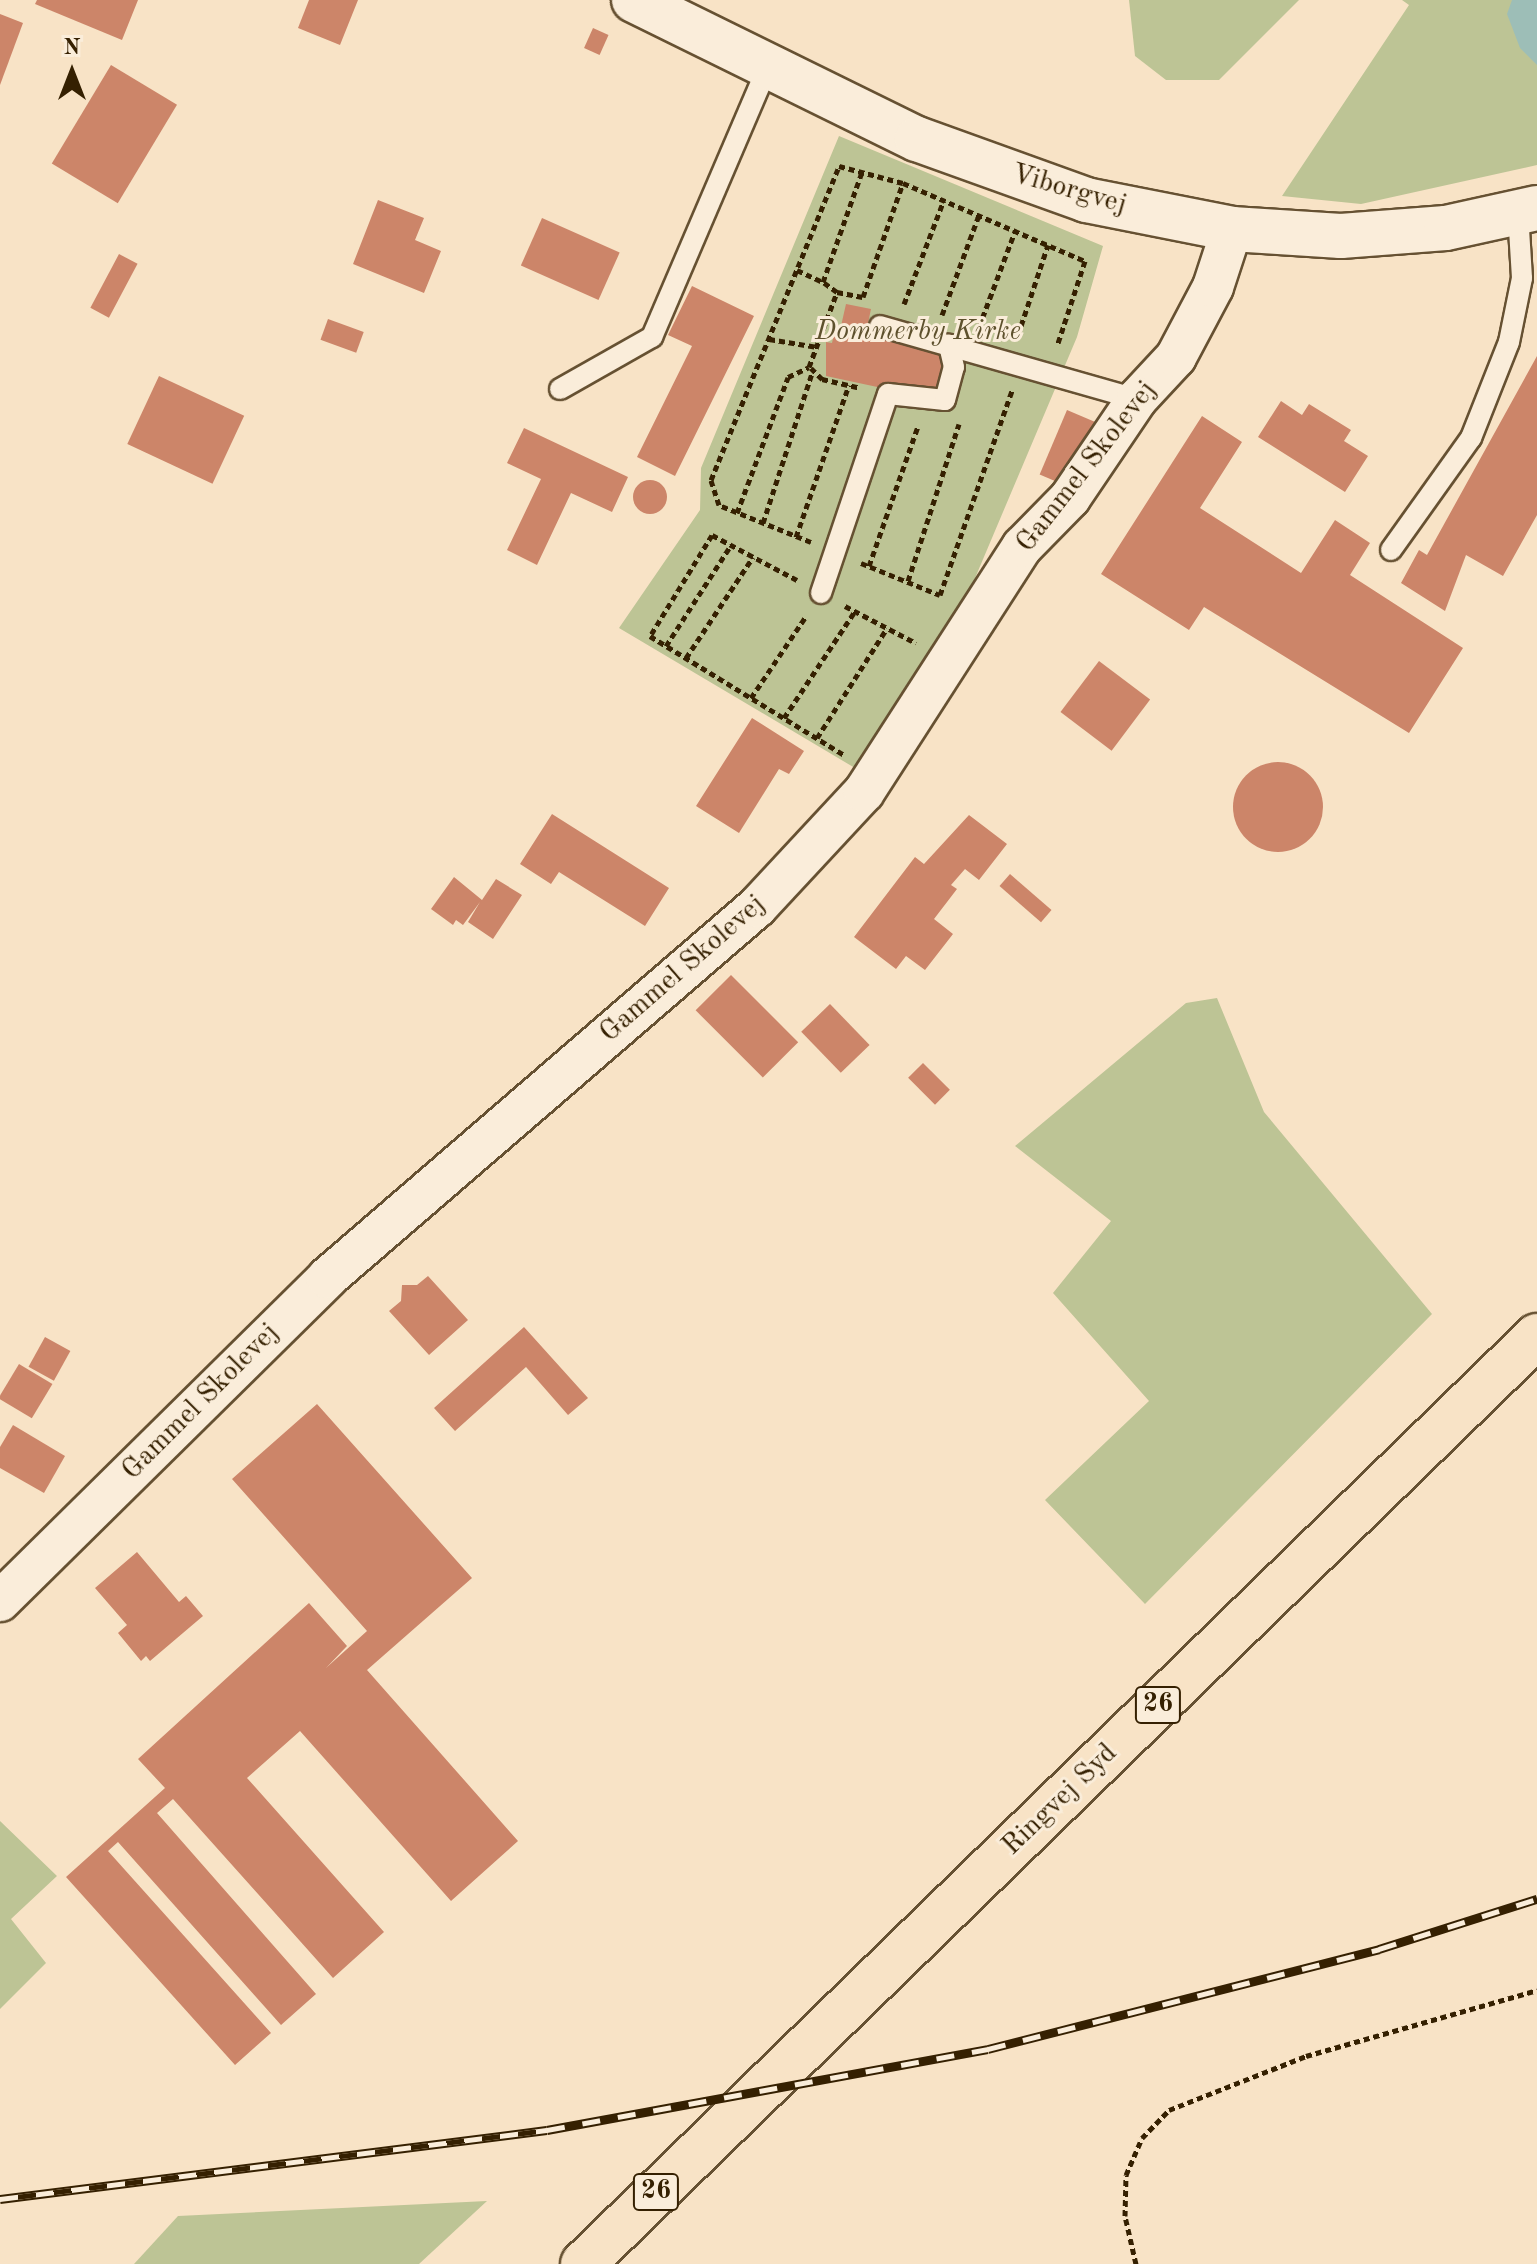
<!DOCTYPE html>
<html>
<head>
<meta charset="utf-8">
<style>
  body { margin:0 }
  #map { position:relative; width:1537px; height:2264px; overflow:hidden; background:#f8e3c6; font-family:"Old Standard TT",serif }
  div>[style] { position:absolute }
  .green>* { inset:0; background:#bdc495 }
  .water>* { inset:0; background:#9dbeb7 }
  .building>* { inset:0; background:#cc8569; transform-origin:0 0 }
  .round { border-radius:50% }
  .path>* { height:5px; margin-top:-2.5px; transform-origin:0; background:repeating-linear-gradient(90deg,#352001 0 6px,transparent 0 10px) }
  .roads { filter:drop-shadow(2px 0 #665132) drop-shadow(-2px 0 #665132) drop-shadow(0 2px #665132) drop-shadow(0 -2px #665132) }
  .service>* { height:20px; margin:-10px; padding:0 10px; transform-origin:10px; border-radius:10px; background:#faedda }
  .minor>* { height:40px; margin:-20px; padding:0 20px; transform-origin:20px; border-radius:20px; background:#faedda }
  .tertiary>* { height:44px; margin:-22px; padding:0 22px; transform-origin:22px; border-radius:22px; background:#faedda }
  .primary>* { height:44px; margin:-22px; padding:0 22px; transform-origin:22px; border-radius:22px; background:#f8e3c6 }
  .rail>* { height:9px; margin-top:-4.5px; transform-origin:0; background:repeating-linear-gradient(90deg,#faedda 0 18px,#352001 0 36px); box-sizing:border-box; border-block:2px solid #352001 }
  span { translate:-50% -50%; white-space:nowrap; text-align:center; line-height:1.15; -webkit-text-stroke:6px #faedda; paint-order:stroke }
  .shield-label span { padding:2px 6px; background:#faedda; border:2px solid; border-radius:6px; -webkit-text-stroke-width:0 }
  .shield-label { font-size:26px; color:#352001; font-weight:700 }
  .street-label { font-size:28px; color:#352001 }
  .park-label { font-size:28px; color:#5e512d; font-style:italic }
  .north { position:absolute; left:32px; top:32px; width:80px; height:80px; -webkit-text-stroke:6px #faedda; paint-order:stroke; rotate:0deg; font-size:22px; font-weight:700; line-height:32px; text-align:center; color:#352001 }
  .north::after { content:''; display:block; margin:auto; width:28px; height:36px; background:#352001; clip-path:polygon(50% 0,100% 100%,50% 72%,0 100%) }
</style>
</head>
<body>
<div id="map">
  <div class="green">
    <i style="clip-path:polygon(1129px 0,1299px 0,1219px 80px,1166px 80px,1135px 56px)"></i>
    <i style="clip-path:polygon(1402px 0,1537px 0,1537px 165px,1361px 204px,1282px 196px,1409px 5px)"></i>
    <i style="clip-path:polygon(839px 136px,1103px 246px,1077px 337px,959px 616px,860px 771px,619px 628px,700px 510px,701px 468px)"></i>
    <i style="clip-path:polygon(1217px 998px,1264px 1112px,1432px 1314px,1145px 1604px,1045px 1500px,1149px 1401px,1053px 1293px,1111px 1221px,1015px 1146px,1186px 1003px)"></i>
    <i style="clip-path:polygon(0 1821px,57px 1876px,11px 1919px,46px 1963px,0 2009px)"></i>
    <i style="clip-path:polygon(487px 2201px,419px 2264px,134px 2264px,178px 2216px)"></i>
  </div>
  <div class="water">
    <i style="clip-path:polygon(1512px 0,1537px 0,1537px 65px,1520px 48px,1507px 14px)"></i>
  </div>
  <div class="building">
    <i style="clip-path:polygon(37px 0,138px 0,122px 40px,35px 4px)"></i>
    <i style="clip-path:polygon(309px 0,358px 0,340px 45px,298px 28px)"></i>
    <i style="clip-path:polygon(0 14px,23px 23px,0 85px)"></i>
    <i style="left:593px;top:28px;width:17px;height:22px;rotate:24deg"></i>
    <i style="left:111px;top:65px;width:77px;height:115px;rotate:31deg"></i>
    <i style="clip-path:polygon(378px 200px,424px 218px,415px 240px,441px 251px,424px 293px,353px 264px)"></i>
    <i style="left:542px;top:218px;width:85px;height:52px;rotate:24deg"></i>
    <i style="left:119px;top:254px;width:21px;height:61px;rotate:28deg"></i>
    <i style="clip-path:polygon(692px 286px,754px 316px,675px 476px,637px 457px,692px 346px,668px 335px)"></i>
    <i style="clip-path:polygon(846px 304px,871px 309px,866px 333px,942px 350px,940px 357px,949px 360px,942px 390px,896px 391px,826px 376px,826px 342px,832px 343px,836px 325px,841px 326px)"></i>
    <i style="left:328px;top:319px;width:38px;height:22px;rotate:20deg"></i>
    <i style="clip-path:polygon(1537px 356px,1537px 515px,1503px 576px,1466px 555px,1445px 611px,1401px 583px,1419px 550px,1427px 555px)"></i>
    <i style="left:159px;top:376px;width:94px;height:75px;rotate:25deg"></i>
    <i style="clip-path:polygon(1281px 401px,1302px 415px,1309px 404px,1351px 430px,1344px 441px,1368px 456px,1345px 492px,1258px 437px)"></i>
    <i style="left:1067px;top:410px;width:30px;height:70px;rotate:23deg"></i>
    <i style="clip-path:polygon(1202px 416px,1242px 442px,1200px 508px,1301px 573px,1335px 520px,1370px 543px,1350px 575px,1463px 648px,1409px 733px,1204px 607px,1189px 630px,1101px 574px)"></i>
    <i style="clip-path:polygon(524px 428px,628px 477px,612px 512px,571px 493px,537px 565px,507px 550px,541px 479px,507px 463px)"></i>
    <i class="round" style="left:633px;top:480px;width:34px;height:34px"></i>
    <i style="left:1099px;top:661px;width:64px;height:64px;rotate:37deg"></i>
    <i style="clip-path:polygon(752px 718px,804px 751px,789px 774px,779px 769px,739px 833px,696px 806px)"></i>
    <i class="round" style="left:1233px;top:762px;width:90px;height:90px"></i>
    <i style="clip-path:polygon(552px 814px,669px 888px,645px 926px,559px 872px,551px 884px,520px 864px)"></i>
    <i style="clip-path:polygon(969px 815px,1007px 844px,979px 880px,965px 869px,951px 885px,957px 889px,934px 919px,953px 934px,925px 970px,906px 956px,896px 969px,854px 937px,915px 857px,924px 864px)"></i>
    <i style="left:1010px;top:874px;width:55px;height:16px;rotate:41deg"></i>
    <i style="clip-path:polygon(454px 877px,482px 900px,496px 879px,522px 895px,493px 939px,468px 922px,480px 902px,463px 925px,456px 920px,453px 925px,431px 909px)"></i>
    <i style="left:731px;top:975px;width:95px;height:50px;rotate:45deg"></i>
    <i style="left:830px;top:1004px;width:57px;height:40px;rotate:46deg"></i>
    <i style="left:923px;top:1063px;width:38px;height:21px;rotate:45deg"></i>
    <i style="clip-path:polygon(428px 1276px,468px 1320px,429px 1355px,389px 1311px,401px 1301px,402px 1285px,417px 1285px)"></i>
    <i style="clip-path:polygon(524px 1327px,588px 1398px,568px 1415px,526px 1367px,455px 1431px,434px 1408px)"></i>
    <i style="left:45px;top:1337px;width:29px;height:34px;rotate:29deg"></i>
    <i style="left:19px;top:1364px;width:39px;height:40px;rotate:31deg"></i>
    <i style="clip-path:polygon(317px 1404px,472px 1578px,367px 1670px,518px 1841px,451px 1901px,300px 1731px,247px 1778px,384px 1932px,333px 1978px,173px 1799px,157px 1813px,316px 1994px,281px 2025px,118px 1842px,108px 1851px,271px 2033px,235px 2065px,66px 1877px,165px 1788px,138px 1759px,309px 1603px,347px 1646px,326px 1668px,367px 1631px,232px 1479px)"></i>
    <i style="clip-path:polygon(13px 1425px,65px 1456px,44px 1493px,0 1468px,0 1447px)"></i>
    <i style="clip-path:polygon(137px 1552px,179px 1602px,186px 1596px,203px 1616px,150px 1661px,146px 1656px,141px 1661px,118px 1633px,127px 1625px,95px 1588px)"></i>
  </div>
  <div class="path">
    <i style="left:797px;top:270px;width:29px;rotate:25deg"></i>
    <i style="left:837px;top:292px;width:26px;rotate:11deg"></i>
    <i style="left:863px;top:297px;width:121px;rotate:-70.7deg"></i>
    <i style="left:904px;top:304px;width:111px;rotate:-69deg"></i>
    <i style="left:942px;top:315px;width:107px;rotate:-69.7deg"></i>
    <i style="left:979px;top:327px;width:103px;rotate:-69.4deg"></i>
    <i style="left:1018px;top:335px;width:95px;rotate:-71.6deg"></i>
    <i style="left:769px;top:339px;width:49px;rotate:9.5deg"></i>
    <i style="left:811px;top:368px;width:16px;rotate:45deg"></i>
    <i style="left:822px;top:379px;width:39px;rotate:13deg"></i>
    <i style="left:737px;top:513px;width:145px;rotate:-69.4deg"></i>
    <i style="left:788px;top:377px;width:23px;rotate:-25deg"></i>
    <i style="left:809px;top:367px;width:80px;rotate:-69.5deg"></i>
    <i style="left:837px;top:292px;width:17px;rotate:-144deg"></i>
    <i style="left:823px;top:282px;width:117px;rotate:-70.5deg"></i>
    <i style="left:763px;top:523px;width:161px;rotate:-71.9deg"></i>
    <i style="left:796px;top:537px;width:161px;rotate:-70.8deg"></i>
    <i style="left:811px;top:542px;width:99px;rotate:-158.1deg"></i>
    <i style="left:719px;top:505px;width:26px;rotate:-108deg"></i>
    <i style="left:711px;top:480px;width:339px;rotate:-67.8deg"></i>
    <i style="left:839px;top:166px;width:66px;rotate:14.9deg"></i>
    <i style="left:903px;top:183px;width:198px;rotate:23.2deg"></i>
    <i style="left:1085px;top:261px;width:89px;rotate:108.2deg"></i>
    <i style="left:861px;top:563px;width:85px;rotate:22.1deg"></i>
    <i style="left:940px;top:595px;width:217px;rotate:-70.6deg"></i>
    <i style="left:869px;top:566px;width:148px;rotate:-70.7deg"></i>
    <i style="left:797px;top:580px;width:96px;rotate:-152.1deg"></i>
    <i style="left:712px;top:535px;width:119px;rotate:121.5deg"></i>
    <i style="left:650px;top:636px;width:228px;rotate:31.5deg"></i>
    <i style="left:908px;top:581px;width:165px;rotate:-72deg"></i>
    <i style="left:845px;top:606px;width:80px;rotate:27.5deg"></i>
    <i style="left:666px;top:646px;width:120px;rotate:-57.2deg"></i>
    <i style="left:686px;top:658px;width:121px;rotate:-56.4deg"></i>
    <i style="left:751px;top:698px;width:99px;rotate:-56.1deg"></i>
    <i style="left:784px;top:718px;width:128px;rotate:-56.4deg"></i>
    <i style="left:817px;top:738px;width:130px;rotate:-57.5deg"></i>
    <i style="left:1136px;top:2264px;width:49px;rotate:-102.9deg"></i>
    <i style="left:1125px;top:2216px;width:41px;rotate:-88.6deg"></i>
    <i style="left:1126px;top:2175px;width:40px;rotate:-66.6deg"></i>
    <i style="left:1142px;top:2138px;width:39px;rotate:-46deg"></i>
    <i style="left:1169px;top:2110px;width:147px;rotate:-21.5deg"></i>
    <i style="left:1306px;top:2056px;width:240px;rotate:-15.9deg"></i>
  </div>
  <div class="roads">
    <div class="service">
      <i style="left:880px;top:326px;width:267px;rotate:15.9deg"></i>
      <i style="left:560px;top:389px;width:106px;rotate:-29.5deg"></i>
      <i style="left:652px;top:337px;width:295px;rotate:-66.8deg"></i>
      <i style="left:1391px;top:550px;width:138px;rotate:-54.5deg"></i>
      <i style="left:1471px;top:438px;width:103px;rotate:-68.4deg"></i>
      <i style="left:1509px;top:342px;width:65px;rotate:-78.5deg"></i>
      <i style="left:1522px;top:278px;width:66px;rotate:-93.5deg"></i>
      <i style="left:821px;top:593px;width:210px;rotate:-71.4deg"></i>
      <i style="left:888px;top:394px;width:57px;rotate:6deg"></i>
      <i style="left:945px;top:400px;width:34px;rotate:-75deg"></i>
      <i style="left:954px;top:367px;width:23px;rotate:-103deg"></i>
    </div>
    <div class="minor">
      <i style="left:0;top:1601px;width:460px;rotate:-44.6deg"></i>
      <i style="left:327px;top:1278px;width:568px;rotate:-40.79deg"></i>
      <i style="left:757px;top:907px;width:157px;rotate:-47.1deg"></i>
      <i style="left:864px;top:792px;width:292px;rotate:-57.2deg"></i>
      <i style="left:1022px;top:547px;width:69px;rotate:-45.6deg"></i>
      <i style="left:1070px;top:498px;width:120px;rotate:-55.9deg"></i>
      <i style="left:1137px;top:399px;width:57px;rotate:-47.1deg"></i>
      <i style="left:1176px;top:357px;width:79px;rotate:-62.1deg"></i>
      <i style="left:1213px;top:287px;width:61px;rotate:-71.9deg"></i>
    </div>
    <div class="tertiary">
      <i style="left:634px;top:0;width:315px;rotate:26.2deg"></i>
      <i style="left:917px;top:139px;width:180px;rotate:19.8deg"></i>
      <i style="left:1086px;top:200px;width:149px;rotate:11.2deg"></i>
      <i style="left:1232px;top:229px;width:109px;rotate:3.7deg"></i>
      <i style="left:1341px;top:236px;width:105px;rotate:-4.4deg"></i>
      <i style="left:1446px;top:228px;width:93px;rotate:-12.4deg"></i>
    </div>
    <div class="primary">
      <i style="left:583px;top:2264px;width:1331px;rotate:-44.21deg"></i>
    </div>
  </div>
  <div class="rail">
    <i style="left:0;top:2199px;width:551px;rotate:-7.19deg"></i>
    <i style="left:547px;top:2130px;width:448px;rotate:-10.4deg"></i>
    <i style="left:988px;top:2049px;width:404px;rotate:-14.3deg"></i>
    <i style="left:1379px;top:1949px;width:166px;rotate:-17.6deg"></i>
  </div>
  <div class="shield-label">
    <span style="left:1158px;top:1705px">26</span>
    <span style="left:656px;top:2192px">26</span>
  </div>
  <div class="street-label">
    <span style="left:1069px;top:190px;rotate:16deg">Viborgvej</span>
    <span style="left:1087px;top:467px;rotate:-52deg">Gammel Skolevej</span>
    <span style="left:683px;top:969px;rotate:-41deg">Gammel Skolevej</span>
    <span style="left:201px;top:1402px;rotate:-45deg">Gammel Skolevej</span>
    <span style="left:1060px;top:1800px;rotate:-44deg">Ringvej Syd</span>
  </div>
  <div class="park-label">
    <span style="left:918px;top:332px">Dommerby Kirke</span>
  </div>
  <div class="north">N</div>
</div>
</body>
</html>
